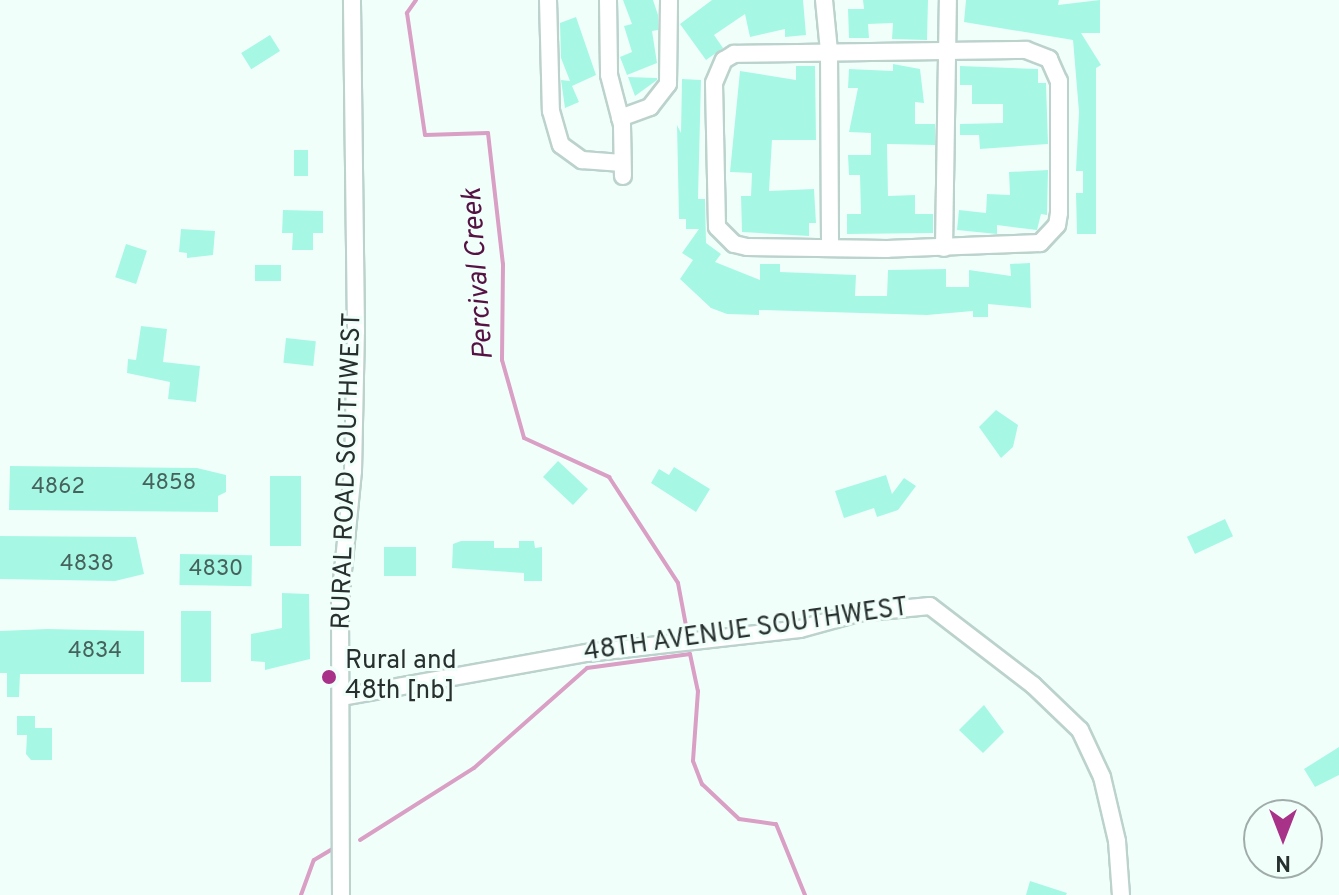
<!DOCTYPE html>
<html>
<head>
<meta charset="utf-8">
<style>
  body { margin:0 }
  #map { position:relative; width:1339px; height:895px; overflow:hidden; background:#f1fffb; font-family:Overpass,sans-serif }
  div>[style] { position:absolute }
  .stream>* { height:4px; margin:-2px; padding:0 2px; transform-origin:2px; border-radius:2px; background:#d99fc4 }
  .building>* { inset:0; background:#a6f8e5; transform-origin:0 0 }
  .roads { filter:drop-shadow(2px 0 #bcd2cc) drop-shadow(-2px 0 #bcd2cc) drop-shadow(0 2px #bcd2cc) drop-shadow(0 -2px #bcd2cc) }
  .minor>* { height:16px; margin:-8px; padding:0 8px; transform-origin:8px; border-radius:8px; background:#fff }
  .dots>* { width:22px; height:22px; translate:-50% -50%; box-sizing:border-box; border:4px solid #f1fffb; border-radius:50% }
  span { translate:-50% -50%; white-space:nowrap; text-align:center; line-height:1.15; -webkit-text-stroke:6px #f1fffb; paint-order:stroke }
  .number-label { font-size:22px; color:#47625c }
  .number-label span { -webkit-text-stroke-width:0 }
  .street-label { font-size:26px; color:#27302e }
  .poi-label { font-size:26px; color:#27302e }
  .left { translate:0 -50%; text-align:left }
  .water-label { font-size:28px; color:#551243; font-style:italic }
  .north { position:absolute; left:1243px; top:799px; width:80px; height:80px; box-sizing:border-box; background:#f1fffb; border:2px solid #a0aca9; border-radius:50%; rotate:180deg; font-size:22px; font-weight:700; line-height:32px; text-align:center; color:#27302e }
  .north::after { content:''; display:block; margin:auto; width:28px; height:36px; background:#a93289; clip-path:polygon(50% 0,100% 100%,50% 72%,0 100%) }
</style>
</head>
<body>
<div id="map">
  <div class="stream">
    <i style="left:416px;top:0;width:16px;rotate:125deg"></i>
    <i style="left:407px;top:13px;width:123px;rotate:81.6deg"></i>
    <i style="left:425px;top:135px;width:63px;rotate:-1.8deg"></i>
    <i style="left:488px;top:133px;width:132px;rotate:83.5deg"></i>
    <i style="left:503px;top:264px;width:96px;rotate:90.6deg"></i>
    <i style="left:502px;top:360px;width:81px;rotate:74.2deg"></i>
    <i style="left:524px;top:438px;width:94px;rotate:24.6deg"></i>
    <i style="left:609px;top:477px;width:126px;rotate:56.9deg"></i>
    <i style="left:678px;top:583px;width:49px;rotate:79.4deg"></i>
    <i style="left:360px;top:840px;width:135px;rotate:-32.3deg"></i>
    <i style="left:474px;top:768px;width:151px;rotate:-41.5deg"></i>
    <i style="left:587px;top:668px;width:104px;rotate:-7.7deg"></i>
    <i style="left:690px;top:654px;width:38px;rotate:78deg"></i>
    <i style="left:698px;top:691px;width:70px;rotate:94.1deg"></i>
    <i style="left:693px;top:761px;width:25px;rotate:69deg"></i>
    <i style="left:702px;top:784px;width:51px;rotate:43.4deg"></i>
    <i style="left:739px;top:819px;width:37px;rotate:8deg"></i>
    <i style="left:776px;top:824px;width:77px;rotate:67.8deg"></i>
    <i style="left:301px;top:895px;width:37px;rotate:-70deg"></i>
    <i style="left:314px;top:860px;width:21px;rotate:-31deg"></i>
  </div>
  <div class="building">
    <i style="clip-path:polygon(623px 0,653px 0,658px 15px,658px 30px,652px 31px,657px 63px,627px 75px,620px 57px,632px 52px,624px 26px,632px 24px)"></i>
    <i style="clip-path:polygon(712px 0,803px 0,806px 35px,785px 37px,785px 29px,750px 37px,745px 14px,714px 35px,723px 48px,706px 60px,680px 24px)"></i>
    <i style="clip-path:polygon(863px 0,928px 0,927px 40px,892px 39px,893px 23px,868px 24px,869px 38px,849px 38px,848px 9px,864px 9px)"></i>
    <i style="clip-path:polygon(966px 0,1059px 0,1058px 5px,1100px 0,1100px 33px,1081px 33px,1101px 65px,1096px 68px,1096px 234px,1077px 234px,1076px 193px,1083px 193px,1083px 171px,1076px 171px,1079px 112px,1073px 40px,964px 22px)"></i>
    <i style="clip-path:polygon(576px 17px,596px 75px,572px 86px,579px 102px,565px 108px,561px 80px,570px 81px,561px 58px,560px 23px)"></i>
    <i style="left:270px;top:35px;width:19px;height:34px;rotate:58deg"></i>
    <i style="clip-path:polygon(893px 64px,920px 69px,924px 103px,915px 102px,915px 124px,935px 124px,935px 145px,887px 144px,888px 196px,915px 195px,915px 214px,933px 214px,933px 233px,847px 234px,847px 214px,861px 214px,860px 175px,849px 175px,848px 155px,871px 155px,871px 133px,849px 132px,858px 88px,848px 88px,849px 69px,893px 71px)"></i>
    <i style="clip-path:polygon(796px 66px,815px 66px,816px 140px,772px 140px,769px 191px,814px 189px,816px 223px,809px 223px,809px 236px,742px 232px,741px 196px,751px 196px,752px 173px,730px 172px,740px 71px,796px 80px)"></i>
    <i style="clip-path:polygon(960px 66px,1038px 69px,1038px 83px,1046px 83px,1048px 144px,980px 149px,979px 135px,960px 135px,960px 124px,1003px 123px,1003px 104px,972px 104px,972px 85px,960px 85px)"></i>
    <i style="clip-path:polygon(628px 77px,657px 78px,657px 80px,635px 96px)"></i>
    <i style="clip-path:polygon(682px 79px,701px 80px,698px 199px,705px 199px,706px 243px,721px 254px,715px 262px,760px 280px,760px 264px,780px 264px,780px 272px,856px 275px,855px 296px,887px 296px,888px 270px,946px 269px,946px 287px,969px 287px,969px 270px,1011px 276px,1010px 264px,1030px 263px,1031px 308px,988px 304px,988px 317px,973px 317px,973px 311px,927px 315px,759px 310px,759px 315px,727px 314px,711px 308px,680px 279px,693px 260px,682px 253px,699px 229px,686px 229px,686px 219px,679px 219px,677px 125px,681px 133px)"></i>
    <i style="left:294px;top:150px;width:14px;height:26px"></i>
    <i style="clip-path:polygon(1048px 170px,1047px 215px,1041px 214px,1037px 230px,997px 225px,997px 234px,957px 230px,959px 210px,986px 213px,987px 194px,1010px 195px,1009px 172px)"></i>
    <i style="clip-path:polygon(283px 210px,323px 211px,323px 233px,313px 233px,313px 250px,292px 250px,293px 233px,282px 233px)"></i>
    <i style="clip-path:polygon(181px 229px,215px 231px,213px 255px,187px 258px,187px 253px,179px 252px)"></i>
    <i style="left:126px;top:244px;width:22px;height:35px;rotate:18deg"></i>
    <i style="left:281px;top:265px;width:16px;height:26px;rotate:90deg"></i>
    <i style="clip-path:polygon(141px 326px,167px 329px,163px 362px,200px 366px,196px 402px,168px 399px,170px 382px,127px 373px,128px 359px,136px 360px)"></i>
    <i style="left:286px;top:338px;width:30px;height:25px;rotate:6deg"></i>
    <i style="clip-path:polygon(996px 410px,1018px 425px,1013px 447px,1001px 458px,979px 427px)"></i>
    <i style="left:558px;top:461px;width:41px;height:22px;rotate:43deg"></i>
    <i style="clip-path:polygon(10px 466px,197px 468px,226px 475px,226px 492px,218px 496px,218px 512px,9px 510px)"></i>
    <i style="clip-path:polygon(674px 467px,710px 489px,696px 512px,651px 483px,659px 469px,669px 475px)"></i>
    <i style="clip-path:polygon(886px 475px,892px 494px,904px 478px,916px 486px,898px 510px,877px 517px,874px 508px,844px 518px,835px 491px)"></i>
    <i style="left:270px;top:476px;width:31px;height:70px"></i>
    <i style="left:1225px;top:519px;width:19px;height:42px;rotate:65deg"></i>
    <i style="clip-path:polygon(0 536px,136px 537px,144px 574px,115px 581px,0 579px)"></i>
    <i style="clip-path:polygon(461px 541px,494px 541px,494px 548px,519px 548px,519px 541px,534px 541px,535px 548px,542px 547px,542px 581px,524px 581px,524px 573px,452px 568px,453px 544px)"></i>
    <i style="left:384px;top:547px;width:32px;height:29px"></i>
    <i style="left:180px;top:554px;width:72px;height:31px;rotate:1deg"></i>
    <i style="clip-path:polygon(282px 593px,309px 594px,310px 659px,265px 670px,265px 662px,251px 661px,251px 634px,282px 628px)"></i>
    <i style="left:181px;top:611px;width:30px;height:71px"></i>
    <i style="clip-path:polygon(47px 629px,144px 631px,144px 674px,20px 674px,19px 697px,7px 697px,7px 673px,0 673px,0 631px)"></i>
    <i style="clip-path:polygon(984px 705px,1004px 732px,983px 753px,959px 730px)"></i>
    <i style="clip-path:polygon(17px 716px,35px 716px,35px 728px,52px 728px,52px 760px,31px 760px,26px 754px,27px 735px,17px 735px)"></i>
    <i style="clip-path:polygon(1339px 747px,1339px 775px,1315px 787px,1304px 769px)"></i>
    <i style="clip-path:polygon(1030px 881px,1067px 893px,1066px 895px,1026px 895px)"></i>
  </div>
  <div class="roads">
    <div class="minor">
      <i style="left:548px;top:0;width:111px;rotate:88.5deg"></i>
      <i style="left:551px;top:111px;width:35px;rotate:74deg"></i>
      <i style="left:561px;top:145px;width:26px;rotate:36deg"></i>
      <i style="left:582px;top:160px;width:40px;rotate:4.3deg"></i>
      <i style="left:608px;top:0;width:75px;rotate:89.2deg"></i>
      <i style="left:609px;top:75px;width:52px;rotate:75.4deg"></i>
      <i style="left:622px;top:125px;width:51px;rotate:88.9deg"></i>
      <i style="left:824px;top:0;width:51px;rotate:84.4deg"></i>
      <i style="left:829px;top:51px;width:197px;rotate:89.7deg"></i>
      <i style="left:1026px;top:50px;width:25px;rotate:21deg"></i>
      <i style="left:1049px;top:59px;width:24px;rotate:66deg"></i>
      <i style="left:1059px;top:81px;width:132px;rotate:90deg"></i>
      <i style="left:1059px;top:213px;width:12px;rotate:99deg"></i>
      <i style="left:1057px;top:225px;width:25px;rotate:133deg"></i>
      <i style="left:1040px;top:243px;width:153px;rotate:177.8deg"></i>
      <i style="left:887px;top:249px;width:140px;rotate:-179.2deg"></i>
      <i style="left:747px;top:247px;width:13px;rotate:-167deg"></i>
      <i style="left:734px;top:244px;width:24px;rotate:-135deg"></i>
      <i style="left:717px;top:227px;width:144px;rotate:-91.2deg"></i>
      <i style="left:714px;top:83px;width:25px;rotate:-67deg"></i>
      <i style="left:724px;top:60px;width:12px;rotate:-31deg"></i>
      <i style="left:734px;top:54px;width:292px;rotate:-0.8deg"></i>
      <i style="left:620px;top:118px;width:32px;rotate:-20deg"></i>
      <i style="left:650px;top:107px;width:29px;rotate:-52deg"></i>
      <i style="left:668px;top:84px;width:84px;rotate:-89.3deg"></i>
      <i style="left:944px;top:248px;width:248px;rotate:-89.1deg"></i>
      <i style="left:342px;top:697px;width:249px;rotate:-10.2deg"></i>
      <i style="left:587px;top:653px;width:214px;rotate:-6.4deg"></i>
      <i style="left:800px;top:629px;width:60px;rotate:-15.4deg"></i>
      <i style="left:858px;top:613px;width:72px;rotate:-5.6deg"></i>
      <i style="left:930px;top:606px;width:130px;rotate:37.5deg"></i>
      <i style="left:1033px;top:685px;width:65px;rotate:43.8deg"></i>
      <i style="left:1080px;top:730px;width:52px;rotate:64.9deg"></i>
      <i style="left:1102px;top:777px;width:66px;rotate:76.8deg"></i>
      <i style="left:1117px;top:841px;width:54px;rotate:85.8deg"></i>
      <i style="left:341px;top:895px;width:294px;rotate:-90.2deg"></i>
      <i style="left:340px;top:601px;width:131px;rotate:-84.3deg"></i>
      <i style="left:353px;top:471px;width:140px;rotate:-88.8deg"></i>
      <i style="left:356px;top:331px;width:331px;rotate:-90.7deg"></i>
    </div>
  </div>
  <div class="dots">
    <i style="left:329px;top:677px;background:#a93289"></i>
  </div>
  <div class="number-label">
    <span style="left:169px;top:484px">4858</span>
    <span style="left:58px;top:488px">4862</span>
    <span style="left:87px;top:565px">4838</span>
    <span style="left:216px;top:570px">4830</span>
    <span style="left:95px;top:652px">4834</span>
  </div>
  <div class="street-label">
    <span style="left:348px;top:471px;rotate:-88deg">RURAL ROAD SOUTHWEST</span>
    <span style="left:746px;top:631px;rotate:-8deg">48TH AVENUE SOUTHWEST</span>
  </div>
  <div class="poi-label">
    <span class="left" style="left:345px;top:677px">Rural and<br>48th [nb]</span>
  </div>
  <div class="water-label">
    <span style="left:479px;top:274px;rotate:-94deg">Percival Creek</span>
  </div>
  <div class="north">N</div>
</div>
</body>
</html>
